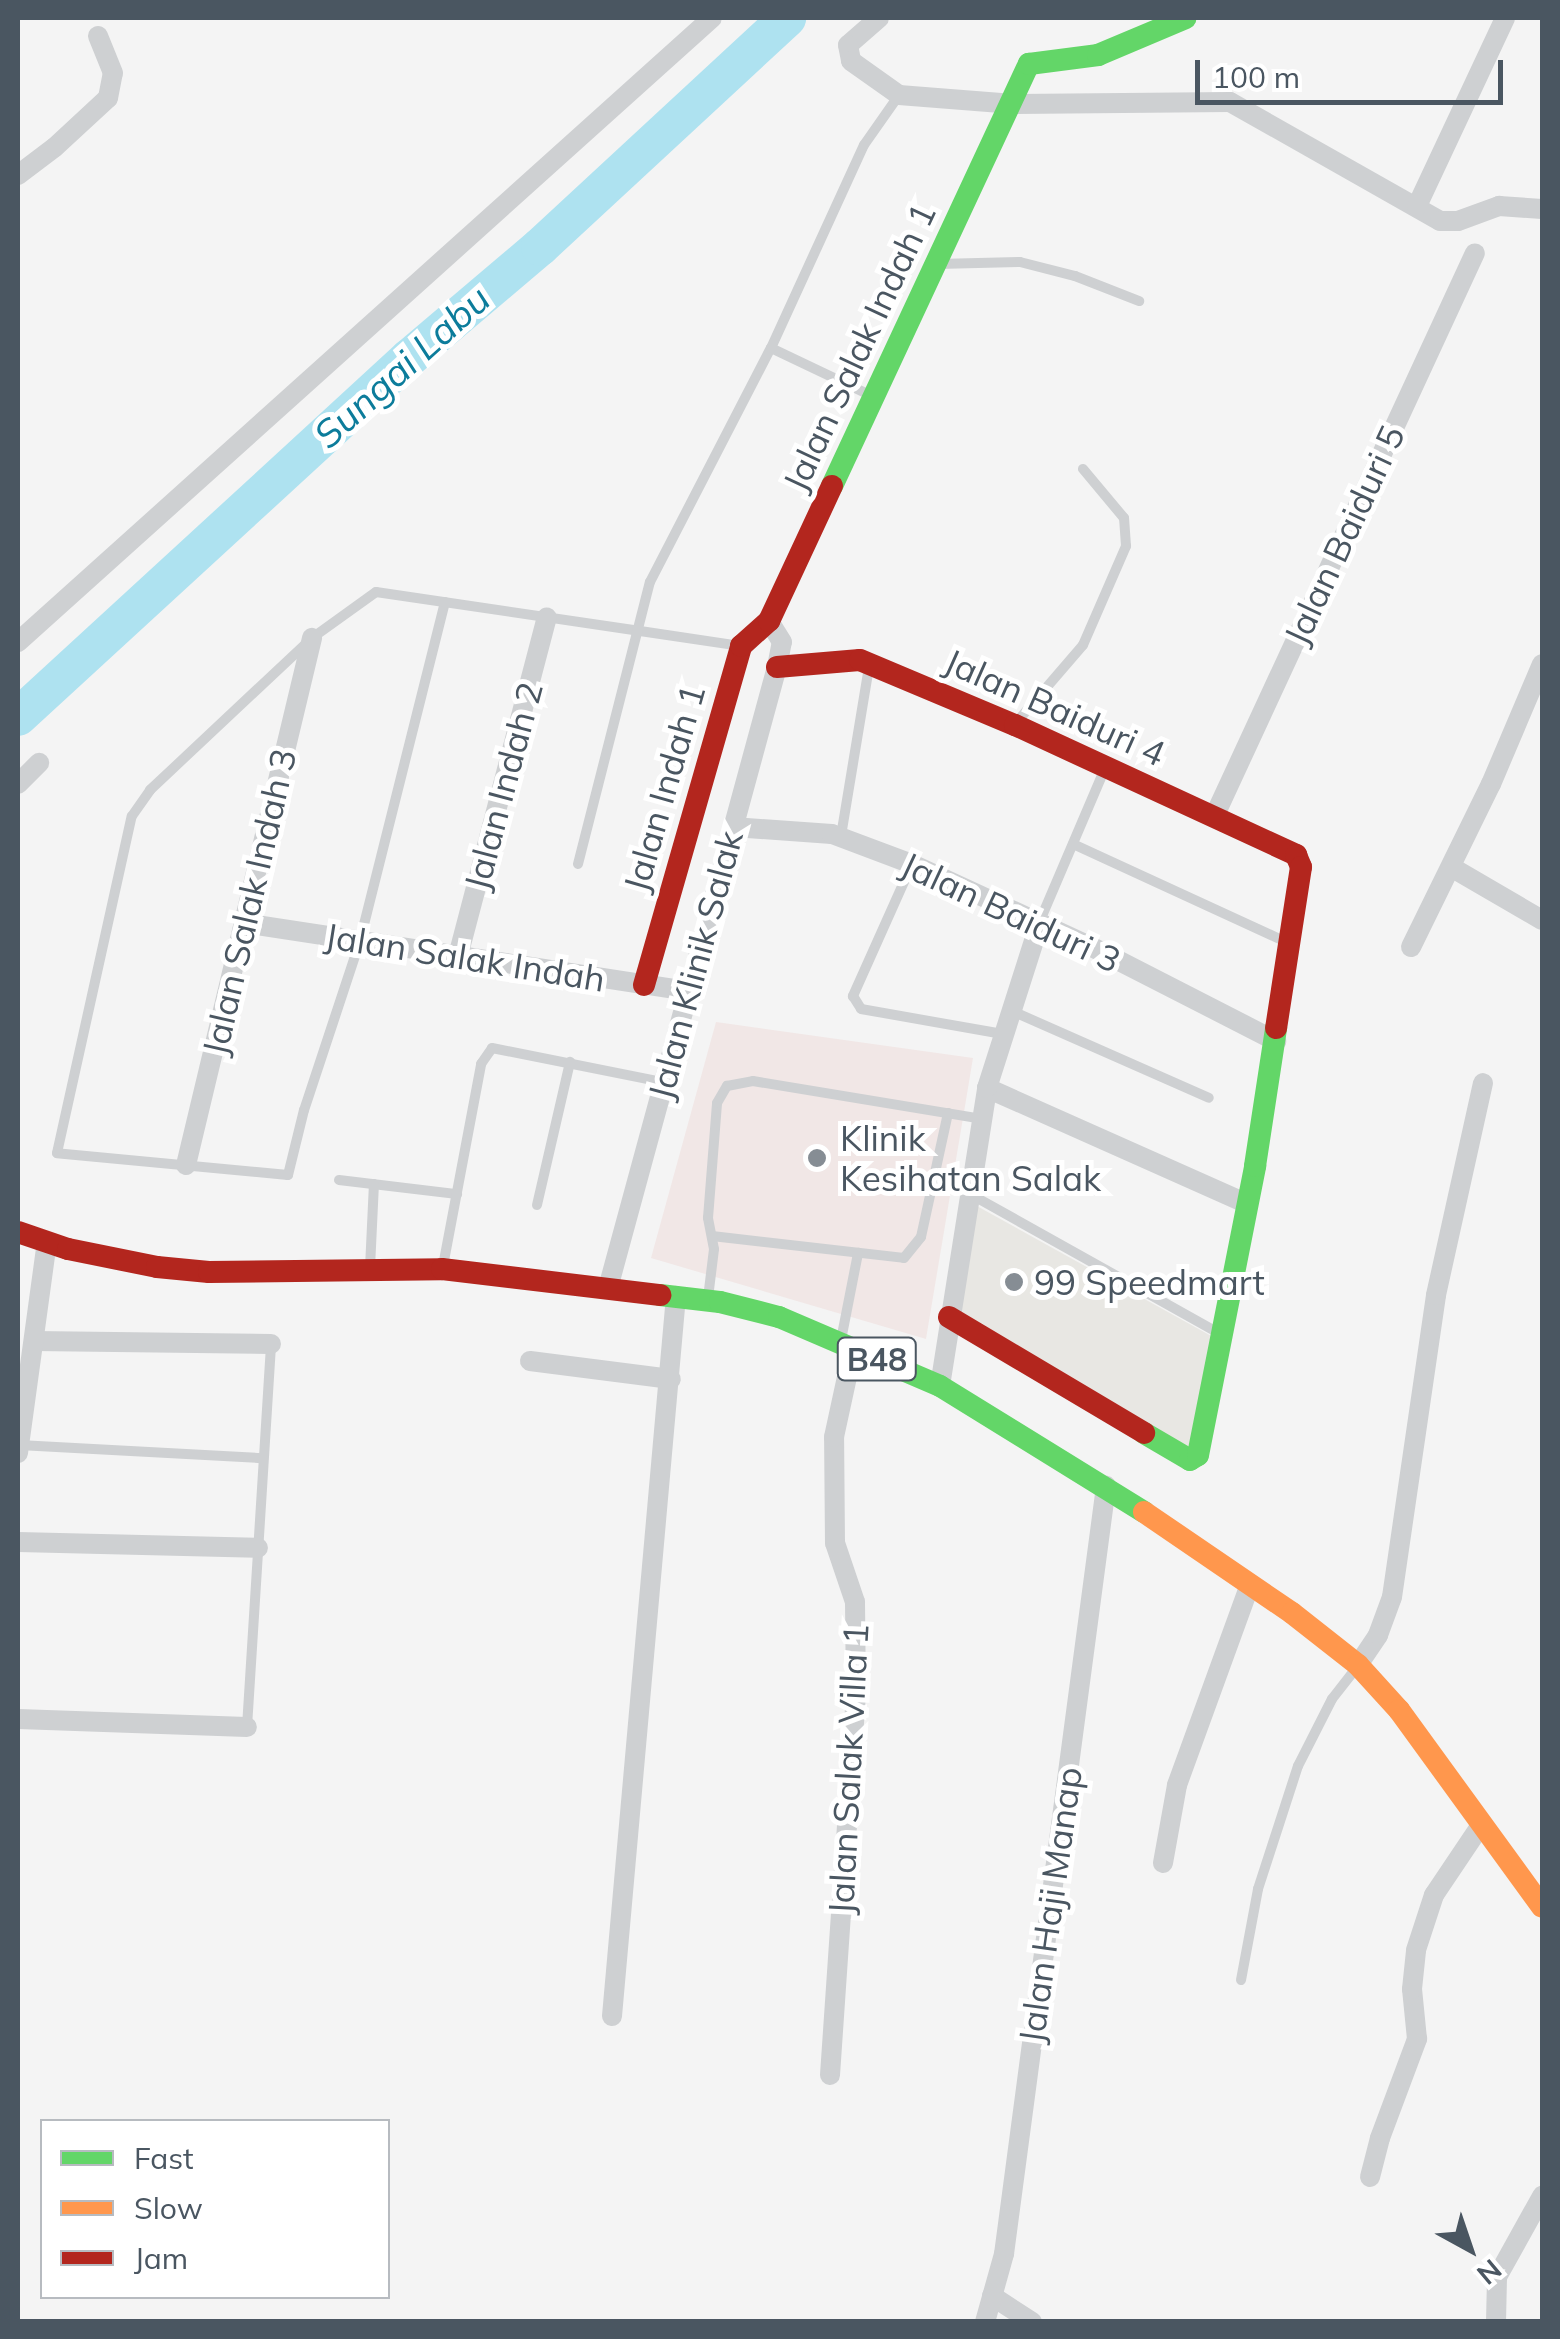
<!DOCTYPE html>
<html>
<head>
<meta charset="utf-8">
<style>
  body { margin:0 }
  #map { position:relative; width:1560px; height:2339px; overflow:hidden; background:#f4f4f4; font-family:Mulish,sans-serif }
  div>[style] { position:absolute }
  .commercial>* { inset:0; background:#e8e7e3 }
  .medical>* { inset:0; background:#f1e7e6 }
  .river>* { height:38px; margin:-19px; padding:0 19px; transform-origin:19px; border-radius:19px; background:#aee2f0 }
  .lane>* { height:10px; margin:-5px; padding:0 5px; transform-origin:5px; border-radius:5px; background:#ced0d2 }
  .street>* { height:20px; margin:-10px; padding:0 10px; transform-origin:10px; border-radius:10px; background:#ced0d2 }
  .fast>* { height:22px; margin:-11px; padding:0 11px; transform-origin:11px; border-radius:11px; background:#63d668 }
  .slow>* { height:22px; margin:-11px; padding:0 11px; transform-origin:11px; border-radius:11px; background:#ff974d }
  .jam>* { height:22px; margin:-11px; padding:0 11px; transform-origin:11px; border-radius:11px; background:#b3261e }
  .dots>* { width:28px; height:28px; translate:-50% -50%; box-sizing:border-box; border:5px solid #fff; border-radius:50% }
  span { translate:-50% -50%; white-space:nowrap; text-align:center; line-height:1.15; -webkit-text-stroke:10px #fff; paint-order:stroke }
  .shield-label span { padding:2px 8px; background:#fff; border:2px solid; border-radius:8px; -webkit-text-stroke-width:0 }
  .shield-label { font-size:32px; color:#4a5661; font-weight:700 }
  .street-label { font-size:35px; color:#4a5661 }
  .poi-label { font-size:35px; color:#4a5661 }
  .left { translate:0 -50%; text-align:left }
  .water-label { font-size:38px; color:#0c7c9b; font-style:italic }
  .frame { position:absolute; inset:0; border:20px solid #4a5661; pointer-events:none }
  .legend { position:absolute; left:40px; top:2119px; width:350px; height:180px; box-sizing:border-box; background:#fff; border:2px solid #b7bbc0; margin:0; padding:12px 18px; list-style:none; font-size:30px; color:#4a5661 }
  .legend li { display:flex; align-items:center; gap:20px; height:50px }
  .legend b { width:50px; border:2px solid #b7bbc0 }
  .north { position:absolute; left:1420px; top:2199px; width:100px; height:100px; -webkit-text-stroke:8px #fff; paint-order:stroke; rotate:140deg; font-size:28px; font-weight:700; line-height:40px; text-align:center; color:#4a5661 }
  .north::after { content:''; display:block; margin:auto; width:35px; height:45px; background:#4a5661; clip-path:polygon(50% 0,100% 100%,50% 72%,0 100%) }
  .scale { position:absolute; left:1195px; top:60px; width:308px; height:45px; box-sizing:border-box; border:5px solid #4a5661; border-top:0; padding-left:12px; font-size:30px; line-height:35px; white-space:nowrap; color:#4a5661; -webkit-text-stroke:8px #fff; paint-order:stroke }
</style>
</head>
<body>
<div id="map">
  <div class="commercial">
    <i style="clip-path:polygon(975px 1205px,1213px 1337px,1190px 1451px,960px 1313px)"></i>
  </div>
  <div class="medical">
    <i style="clip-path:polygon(716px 1022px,973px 1058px,926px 1339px,651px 1258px)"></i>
  </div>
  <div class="river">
    <i style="left:18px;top:717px;width:531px;rotate:-42.56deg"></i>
    <i style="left:409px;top:358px;width:172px;rotate:-40.3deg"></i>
    <i style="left:540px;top:247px;width:337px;rotate:-42.8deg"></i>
  </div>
  <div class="lane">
    <i style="left:938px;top:264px;width:82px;rotate:-1.4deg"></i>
    <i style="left:1020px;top:262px;width:57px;rotate:14.3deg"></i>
    <i style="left:1075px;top:276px;width:69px;rotate:21.3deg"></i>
    <i style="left:771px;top:348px;width:114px;rotate:25.4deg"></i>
    <i style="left:445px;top:602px;width:349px;rotate:104.1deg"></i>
    <i style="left:360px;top:941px;width:178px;rotate:108.3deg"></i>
    <i style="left:304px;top:1110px;width:67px;rotate:103.8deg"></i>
    <i style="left:288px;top:1175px;width:232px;rotate:-174.6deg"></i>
    <i style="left:57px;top:1153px;width:345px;rotate:-77.5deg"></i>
    <i style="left:132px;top:816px;width:32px;rotate:-55deg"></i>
    <i style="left:150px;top:790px;width:222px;rotate:-43.2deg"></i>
    <i style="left:312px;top:638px;width:79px;rotate:-35.7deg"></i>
    <i style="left:376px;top:592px;width:267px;rotate:8.4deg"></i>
    <i style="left:640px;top:631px;width:101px;rotate:8.5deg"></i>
    <i style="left:1015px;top:724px;width:104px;rotate:-49.3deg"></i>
    <i style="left:1083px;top:645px;width:108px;rotate:-66.5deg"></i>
    <i style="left:1126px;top:546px;width:28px;rotate:-94deg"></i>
    <i style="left:1124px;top:518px;width:64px;rotate:-129.9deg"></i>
    <i style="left:841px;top:836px;width:172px;rotate:-80.6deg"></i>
    <i style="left:1073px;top:844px;width:234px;rotate:24.7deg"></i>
    <i style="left:578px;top:864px;width:291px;rotate:-75.7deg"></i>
    <i style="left:650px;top:582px;width:263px;rotate:-62.7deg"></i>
    <i style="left:771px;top:348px;width:223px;rotate:-65.4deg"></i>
    <i style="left:864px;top:145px;width:61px;rotate:-55deg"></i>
    <i style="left:912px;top:864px;width:145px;rotate:114.1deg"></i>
    <i style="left:853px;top:996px;width:15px;rotate:58deg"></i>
    <i style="left:861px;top:1009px;width:144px;rotate:10deg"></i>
    <i style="left:1039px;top:923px;width:168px;rotate:-66.9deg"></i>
    <i style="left:1012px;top:1011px;width:215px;rotate:23.8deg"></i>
    <i style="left:339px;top:1180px;width:119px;rotate:6.8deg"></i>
    <i style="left:970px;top:1194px;width:287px;rotate:29.2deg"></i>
    <i style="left:537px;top:1205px;width:147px;rotate:-77deg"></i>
    <i style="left:712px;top:1236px;width:193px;rotate:6.5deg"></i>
    <i style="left:904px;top:1258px;width:27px;rotate:-51deg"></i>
    <i style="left:921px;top:1237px;width:127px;rotate:-77.7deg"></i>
    <i style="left:443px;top:1266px;width:206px;rotate:-79.3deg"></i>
    <i style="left:481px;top:1064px;width:19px;rotate:-55deg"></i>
    <i style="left:492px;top:1048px;width:173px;rotate:11.3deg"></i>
    <i style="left:370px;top:1268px;width:84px;rotate:-87.3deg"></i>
    <i style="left:708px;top:1298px;width:49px;rotate:-83deg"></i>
    <i style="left:714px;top:1249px;width:32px;rotate:-101deg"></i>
    <i style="left:708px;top:1218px;width:115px;rotate:-85.5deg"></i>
    <i style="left:717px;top:1103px;width:20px;rotate:-60deg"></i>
    <i style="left:727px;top:1086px;width:26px;rotate:-11deg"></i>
    <i style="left:753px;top:1081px;width:232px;rotate:9.4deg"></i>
    <i style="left:841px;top:1340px;width:89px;rotate:-78.9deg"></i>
    <i style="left:19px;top:1445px;width:243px;rotate:3.1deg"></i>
    <i style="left:247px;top:1727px;width:384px;rotate:-86.4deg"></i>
    <i style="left:1241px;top:1980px;width:93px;rotate:-79.4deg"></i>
    <i style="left:1258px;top:1889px;width:129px;rotate:-72deg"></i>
    <i style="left:1298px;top:1766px;width:75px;rotate:-63.1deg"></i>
    <i style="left:1332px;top:1699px;width:37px;rotate:-52deg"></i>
  </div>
  <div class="street">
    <i style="left:879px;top:18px;width:41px;rotate:138.9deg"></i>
    <i style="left:848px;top:45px;width:16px;rotate:79deg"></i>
    <i style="left:851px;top:61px;width:59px;rotate:35.3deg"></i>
    <i style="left:899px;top:95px;width:115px;rotate:4.5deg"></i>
    <i style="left:1014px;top:104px;width:216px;rotate:-0.5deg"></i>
    <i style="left:1230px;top:102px;width:241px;rotate:29.5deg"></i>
    <i style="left:1440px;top:221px;width:18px"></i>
    <i style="left:1458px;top:221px;width:44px;rotate:-20.1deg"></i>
    <i style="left:1499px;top:206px;width:43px;rotate:4deg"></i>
    <i style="left:18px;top:175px;width:46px;rotate:-37.1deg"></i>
    <i style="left:55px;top:147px;width:72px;rotate:-42.8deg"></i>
    <i style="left:108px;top:98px;width:25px;rotate:-79deg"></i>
    <i style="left:113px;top:73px;width:40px;rotate:-112deg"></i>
    <i style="left:1417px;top:206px;width:208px;rotate:-64.9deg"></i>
    <i style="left:18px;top:642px;width:933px;rotate:-41.96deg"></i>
    <i style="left:18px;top:784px;width:30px;rotate:-45deg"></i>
    <i style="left:1214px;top:817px;width:621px;rotate:-65.17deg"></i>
    <i style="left:733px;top:827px;width:99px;rotate:4deg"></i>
    <i style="left:832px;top:834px;width:85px;rotate:20.6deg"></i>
    <i style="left:912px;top:864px;width:198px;rotate:24.8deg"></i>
    <i style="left:1092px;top:947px;width:207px;rotate:27.1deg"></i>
    <i style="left:1451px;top:867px;width:105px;rotate:30.2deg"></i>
    <i style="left:244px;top:923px;width:448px;rotate:8.7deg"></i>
    <i style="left:1411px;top:947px;width:182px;rotate:-63.9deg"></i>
    <i style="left:1491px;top:784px;width:130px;rotate:-67deg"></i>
    <i style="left:458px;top:956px;width:350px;rotate:-75.3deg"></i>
    <i style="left:987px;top:1088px;width:285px;rotate:24deg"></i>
    <i style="left:186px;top:1165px;width:542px;rotate:-76.55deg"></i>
    <i style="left:608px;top:1288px;width:644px;rotate:-74.78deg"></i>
    <i style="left:777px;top:667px;width:25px;rotate:-79deg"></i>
    <i style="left:782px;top:642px;width:25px;rotate:-122deg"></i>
    <i style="left:34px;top:1341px;width:237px;rotate:0.7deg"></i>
    <i style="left:530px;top:1361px;width:142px;rotate:7.3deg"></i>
    <i style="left:940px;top:1386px;width:302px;rotate:-81deg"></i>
    <i style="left:987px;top:1088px;width:171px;rotate:-72.3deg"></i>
    <i style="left:18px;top:1453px;width:213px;rotate:-82.2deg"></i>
    <i style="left:18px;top:1542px;width:240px;rotate:1.4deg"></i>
    <i style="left:1358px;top:1665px;width:36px;rotate:-56deg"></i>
    <i style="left:1378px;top:1635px;width:40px;rotate:-69.8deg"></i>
    <i style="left:1392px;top:1597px;width:305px;rotate:-81.7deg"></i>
    <i style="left:1436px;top:1295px;width:217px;rotate:-77.5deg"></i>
    <i style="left:18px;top:1719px;width:229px;rotate:2deg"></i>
    <i style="left:1163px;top:1863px;width:79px;rotate:-79.8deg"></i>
    <i style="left:1177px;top:1785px;width:214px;rotate:-70deg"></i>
    <i style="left:612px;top:2016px;width:723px;rotate:-84.92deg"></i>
    <i style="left:830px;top:2075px;width:378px;rotate:-86.1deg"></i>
    <i style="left:856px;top:1698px;width:96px;rotate:-90.6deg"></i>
    <i style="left:855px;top:1602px;width:62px;rotate:-108.7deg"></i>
    <i style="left:835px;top:1543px;width:106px;rotate:-90.5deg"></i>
    <i style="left:834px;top:1437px;width:90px;rotate:-77.8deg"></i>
    <i style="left:1370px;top:2177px;width:40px;rotate:-75.6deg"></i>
    <i style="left:1380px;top:2138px;width:106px;rotate:-69.5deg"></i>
    <i style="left:1417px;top:2039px;width:50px;rotate:-95.7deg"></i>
    <i style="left:1412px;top:1989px;width:39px;rotate:-84deg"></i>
    <i style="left:1416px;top:1950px;width:58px;rotate:-71.9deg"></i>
    <i style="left:1434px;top:1895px;width:84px;rotate:-56.1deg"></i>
    <i style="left:992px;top:2296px;width:48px;rotate:33deg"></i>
    <i style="left:985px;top:2322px;width:71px;rotate:-74.4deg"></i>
    <i style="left:1004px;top:2254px;width:775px;rotate:-82.43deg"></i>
    <i style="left:1496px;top:2322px;width:45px;rotate:-88.7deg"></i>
    <i style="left:1497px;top:2277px;width:93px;rotate:-60.9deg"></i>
  </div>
  <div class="fast">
    <i style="left:832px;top:486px;width:466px;rotate:-65deg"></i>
    <i style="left:1029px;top:64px;width:70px;rotate:-7.4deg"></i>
    <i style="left:1098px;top:55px;width:95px;rotate:-22.8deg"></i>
    <i style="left:660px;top:1295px;width:60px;rotate:6.7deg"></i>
    <i style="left:720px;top:1302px;width:61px;rotate:14.3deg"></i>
    <i style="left:779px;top:1317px;width:175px;rotate:23.2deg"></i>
    <i style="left:940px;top:1386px;width:240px;rotate:31.7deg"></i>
    <i style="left:1144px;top:1433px;width:53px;rotate:30.4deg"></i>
    <i style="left:1190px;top:1460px;width:9px;rotate:-32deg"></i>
    <i style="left:1198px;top:1455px;width:295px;rotate:-78.8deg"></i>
    <i style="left:1255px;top:1166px;width:140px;rotate:-81.3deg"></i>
  </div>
  <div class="slow">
    <i style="left:1144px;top:1512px;width:179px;rotate:34.3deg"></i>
    <i style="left:1292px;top:1613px;width:84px;rotate:38.2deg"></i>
    <i style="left:1358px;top:1665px;width:61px;rotate:47.7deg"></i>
    <i style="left:1399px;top:1710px;width:243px;rotate:54deg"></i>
  </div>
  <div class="jam">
    <i style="left:777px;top:667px;width:83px;rotate:-4.8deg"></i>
    <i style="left:860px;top:660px;width:168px;rotate:22.8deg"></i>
    <i style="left:1015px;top:725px;width:310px;rotate:24.8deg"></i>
    <i style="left:1296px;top:855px;width:13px;rotate:67deg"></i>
    <i style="left:1301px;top:867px;width:163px;rotate:98.8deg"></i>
    <i style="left:644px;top:985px;width:353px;rotate:-74deg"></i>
    <i style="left:741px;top:646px;width:38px;rotate:-42deg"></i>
    <i style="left:769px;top:621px;width:149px;rotate:-65deg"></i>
    <i style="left:18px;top:1232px;width:53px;rotate:18.8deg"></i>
    <i style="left:68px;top:1249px;width:91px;rotate:11.4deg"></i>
    <i style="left:157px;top:1267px;width:52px;rotate:5.5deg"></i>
    <i style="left:209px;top:1272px;width:233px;rotate:-0.7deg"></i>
    <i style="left:442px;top:1269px;width:220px;rotate:6.8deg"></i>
    <i style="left:949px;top:1317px;width:227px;rotate:30.7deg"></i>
  </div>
  <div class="dots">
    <i style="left:817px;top:1158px;background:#868d94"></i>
    <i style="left:1014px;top:1282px;background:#868d94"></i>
  </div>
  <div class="shield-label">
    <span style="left:877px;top:1359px">B48</span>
  </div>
  <div class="street-label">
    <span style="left:859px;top:347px;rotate:-65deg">Jalan Salak Indah 1</span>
    <span style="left:1344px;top:535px;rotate:-65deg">Jalan Baiduri 5</span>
    <span style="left:1055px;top:707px;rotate:24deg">Jalan Baiduri 4</span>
    <span style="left:503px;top:786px;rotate:-75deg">Jalan Indah 2</span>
    <span style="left:664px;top:788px;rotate:-74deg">Jalan Indah 1</span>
    <span style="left:249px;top:902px;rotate:-77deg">Jalan Salak Indah 3</span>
    <span style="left:1011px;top:912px;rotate:25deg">Jalan Baiduri 3</span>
    <span style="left:465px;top:957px;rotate:9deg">Jalan Salak Indah</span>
    <span style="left:695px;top:965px;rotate:-75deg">Jalan Klinik Salak</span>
    <span style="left:848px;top:1769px;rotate:-87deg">Jalan Salak Villa 1</span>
    <span style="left:1050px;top:1905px;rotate:-82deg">Jalan Haji Manap</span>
  </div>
  <div class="poi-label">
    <span class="left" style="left:840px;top:1158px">Klinik<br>Kesihatan Salak</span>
    <span class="left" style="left:1034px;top:1282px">99 Speedmart</span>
  </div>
  <div class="water-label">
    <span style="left:402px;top:367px;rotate:-42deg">Sungai Labu</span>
  </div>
  <div class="frame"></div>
  <ul class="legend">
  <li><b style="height:12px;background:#63d668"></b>Fast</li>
  <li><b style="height:12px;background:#ff974d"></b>Slow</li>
  <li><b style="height:12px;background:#b3261e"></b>Jam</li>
  </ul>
  <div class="north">N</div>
  <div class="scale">100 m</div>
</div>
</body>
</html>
